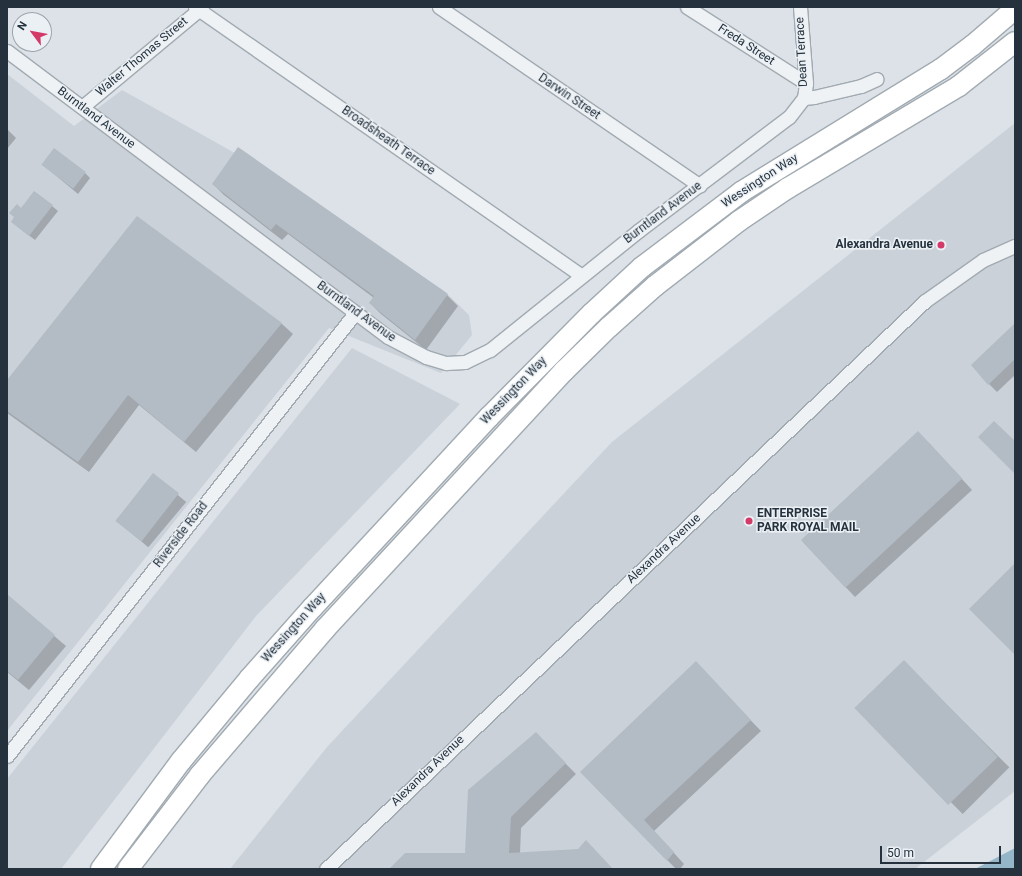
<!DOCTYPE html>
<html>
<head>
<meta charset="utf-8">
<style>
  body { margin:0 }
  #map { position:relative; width:1022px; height:876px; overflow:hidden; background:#dce2e7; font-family:Roboto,sans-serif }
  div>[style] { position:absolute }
  .built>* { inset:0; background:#cad1d9 }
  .water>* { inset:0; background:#95b6c9 }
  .shadow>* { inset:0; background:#0003; transform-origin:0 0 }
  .building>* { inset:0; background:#b3bcc4; transform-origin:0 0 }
  .roads { filter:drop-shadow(1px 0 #a1aab1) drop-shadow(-1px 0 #a1aab1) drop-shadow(0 1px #a1aab1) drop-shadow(0 -1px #a1aab1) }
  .minor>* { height:13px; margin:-6.5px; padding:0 6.5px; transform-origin:6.5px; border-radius:6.5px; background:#eff2f5 }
  .primary>* { height:20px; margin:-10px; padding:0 10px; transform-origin:10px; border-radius:10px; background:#fff }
  .dots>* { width:11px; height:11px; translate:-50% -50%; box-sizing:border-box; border:2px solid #ebf0f5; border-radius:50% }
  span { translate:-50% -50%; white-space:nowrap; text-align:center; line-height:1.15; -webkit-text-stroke:3px #ebf0f5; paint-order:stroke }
  .street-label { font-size:12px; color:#25323d }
  .poi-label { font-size:12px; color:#25323d; font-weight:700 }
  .right { translate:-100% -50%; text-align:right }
  .left { translate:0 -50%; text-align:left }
  .frame { position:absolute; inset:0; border:8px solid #25323d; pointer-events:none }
  .north { position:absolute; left:12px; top:12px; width:40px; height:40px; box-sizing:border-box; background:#ebf0f5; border:1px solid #9ca4ab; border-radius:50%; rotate:302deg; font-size:11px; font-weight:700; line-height:16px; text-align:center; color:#25323d }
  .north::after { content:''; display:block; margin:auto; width:14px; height:18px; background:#d33a68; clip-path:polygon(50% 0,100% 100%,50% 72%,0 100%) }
  .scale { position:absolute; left:880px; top:846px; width:121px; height:18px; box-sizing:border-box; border:2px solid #25323d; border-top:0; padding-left:5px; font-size:12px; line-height:14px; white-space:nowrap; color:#25323d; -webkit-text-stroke:3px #ebf0f5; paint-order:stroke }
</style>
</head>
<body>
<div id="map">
  <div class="built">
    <i style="clip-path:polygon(7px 74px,74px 126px,122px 90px,242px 157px,443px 290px,469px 315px,472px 335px,441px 373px,329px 328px,7px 731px)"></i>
    <i style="clip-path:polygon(1015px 123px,1015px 791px,915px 869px,230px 869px,327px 747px,612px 442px)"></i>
    <i style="clip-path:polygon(352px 348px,460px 404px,256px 616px,61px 869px,7px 869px,7px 779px)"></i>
  </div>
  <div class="water">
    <i style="clip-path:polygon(1015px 848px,1015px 869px,975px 869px)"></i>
  </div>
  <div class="shadow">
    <i style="clip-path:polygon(7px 129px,16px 138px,7px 149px)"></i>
    <i style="clip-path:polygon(42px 164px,85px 173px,90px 178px,78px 194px)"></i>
    <i style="clip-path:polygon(213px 184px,447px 295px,458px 306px,426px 350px,381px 314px,370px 303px,374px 298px,288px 234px,282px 240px,224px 195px)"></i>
    <i style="clip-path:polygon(35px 192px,58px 211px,35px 240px,18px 227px,21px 209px)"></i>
    <i style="clip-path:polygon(137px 218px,282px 324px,293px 334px,196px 452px,139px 405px,89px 472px,7px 413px,7px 382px)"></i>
    <i style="clip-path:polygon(1015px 324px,1015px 375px,997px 392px,989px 384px)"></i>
    <i style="clip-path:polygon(929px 443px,972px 490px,855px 597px,803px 542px)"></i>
    <i style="left:154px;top:475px;width:42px;height:59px;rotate:40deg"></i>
    <i style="clip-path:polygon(7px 596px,66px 646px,29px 690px,7px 672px)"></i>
    <i style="left:904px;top:662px;width:149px;height:66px;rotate:45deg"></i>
    <i style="clip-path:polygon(706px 674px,761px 731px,654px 831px,684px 864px,680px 869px,676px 869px,581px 772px)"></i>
    <i style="clip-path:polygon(536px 734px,576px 774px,521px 828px,520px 854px,612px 869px,390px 869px,465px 854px)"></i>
  </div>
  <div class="building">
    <i style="clip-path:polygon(238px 147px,448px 294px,415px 340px,369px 303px,374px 296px,276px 224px,271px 230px,212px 184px)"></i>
    <i style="left:54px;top:148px;width:40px;height:21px;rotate:37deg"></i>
    <i style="clip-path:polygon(34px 191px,53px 205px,29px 236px,11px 222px,14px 217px,9px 213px,17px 204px,21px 208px)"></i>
    <i style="clip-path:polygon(137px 216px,282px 323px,184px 442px,128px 395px,78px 462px,7px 411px,7px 380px)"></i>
    <i style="clip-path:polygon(1015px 323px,1015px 359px,988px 385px,971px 365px)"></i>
    <i style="clip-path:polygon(994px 421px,1015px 441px,1015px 474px,978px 437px)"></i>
    <i style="left:918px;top:431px;width:65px;height:160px;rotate:47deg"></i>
    <i style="left:153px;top:473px;width:33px;height:61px;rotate:38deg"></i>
    <i style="clip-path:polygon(1015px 563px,1015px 655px,969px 609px)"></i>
    <i style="clip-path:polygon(7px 594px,55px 635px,18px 680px,7px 671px)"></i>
    <i style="left:904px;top:660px;width:135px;height:69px;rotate:46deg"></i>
    <i style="clip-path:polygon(696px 661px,751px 720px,644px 820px,674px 852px,667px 861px,580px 772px)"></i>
    <i style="clip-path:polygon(536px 732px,566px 763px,511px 817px,509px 853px,578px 849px,586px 840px,613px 869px,389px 869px,405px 853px,465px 853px,468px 790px)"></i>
  </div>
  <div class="roads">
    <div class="minor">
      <i style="left:195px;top:7px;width:470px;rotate:34.8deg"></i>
      <i style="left:439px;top:7px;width:316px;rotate:34.4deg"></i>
      <i style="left:687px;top:7px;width:141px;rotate:32.6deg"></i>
      <i style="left:7px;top:51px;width:476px;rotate:36.9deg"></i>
      <i style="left:388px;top:337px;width:43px;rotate:27.8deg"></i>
      <i style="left:426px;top:357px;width:21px;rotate:17deg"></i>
      <i style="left:446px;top:363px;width:19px;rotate:-3deg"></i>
      <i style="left:465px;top:362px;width:28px;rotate:-26deg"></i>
      <i style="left:490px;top:350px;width:190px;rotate:-38.8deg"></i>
      <i style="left:638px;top:231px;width:189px;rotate:-37.1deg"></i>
      <i style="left:789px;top:117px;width:24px;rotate:-52deg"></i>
      <i style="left:804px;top:98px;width:15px;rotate:-82deg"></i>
      <i style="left:806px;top:83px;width:76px;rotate:-94.5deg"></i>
      <i style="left:804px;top:98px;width:10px;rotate:-6deg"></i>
      <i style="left:814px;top:97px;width:48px;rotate:-13.2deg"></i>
      <i style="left:861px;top:86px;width:17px;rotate:-24deg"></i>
      <i style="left:82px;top:107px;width:156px;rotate:-39.8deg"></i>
      <i style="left:7px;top:756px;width:563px;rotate:-51.85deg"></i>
      <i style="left:326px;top:869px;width:825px;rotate:-43.48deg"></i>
      <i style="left:925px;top:301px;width:71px;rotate:-35.3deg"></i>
      <i style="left:983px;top:260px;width:35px;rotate:-24deg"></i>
    </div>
    <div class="primary">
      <i style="left:101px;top:869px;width:134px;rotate:-53.5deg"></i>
      <i style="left:181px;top:761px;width:107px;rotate:-50.3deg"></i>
      <i style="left:249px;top:679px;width:96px;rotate:-48.4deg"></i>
      <i style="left:313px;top:607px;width:259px;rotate:-47.2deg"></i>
      <i style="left:489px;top:417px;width:146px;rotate:-45.3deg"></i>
      <i style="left:592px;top:313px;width:68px;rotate:-42.6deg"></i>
      <i style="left:642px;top:267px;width:124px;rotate:-37.1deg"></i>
      <i style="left:741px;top:192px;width:235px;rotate:-31.6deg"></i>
      <i style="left:941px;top:69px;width:40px;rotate:-37deg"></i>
      <i style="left:973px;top:45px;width:55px;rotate:-40.6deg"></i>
      <i style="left:128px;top:869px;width:118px;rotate:-52.5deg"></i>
      <i style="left:200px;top:775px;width:192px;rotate:-49.4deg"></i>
      <i style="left:325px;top:629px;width:352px;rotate:-47.2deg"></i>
      <i style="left:564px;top:371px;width:63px;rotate:-44.4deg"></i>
      <i style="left:609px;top:327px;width:62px;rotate:-41.7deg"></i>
      <i style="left:655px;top:286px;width:106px;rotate:-37.7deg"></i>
      <i style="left:739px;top:221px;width:59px;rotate:-34deg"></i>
      <i style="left:788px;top:188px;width:199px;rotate:-30.8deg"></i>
      <i style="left:959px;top:86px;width:71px;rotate:-38.2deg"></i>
    </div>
  </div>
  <div class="dots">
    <i style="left:941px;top:245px;background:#d33a68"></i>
    <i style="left:749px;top:521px;background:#d33a68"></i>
  </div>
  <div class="street-label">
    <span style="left:746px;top:45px;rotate:33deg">Freda Street</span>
    <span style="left:802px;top:52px;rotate:-93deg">Dean Terrace</span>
    <span style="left:142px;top:57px;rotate:-40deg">Walter Thomas Street</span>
    <span style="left:569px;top:97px;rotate:34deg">Darwin Street</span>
    <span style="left:96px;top:118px;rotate:37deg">Burntland Avenue</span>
    <span style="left:388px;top:141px;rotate:35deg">Broadsheath Terrace</span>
    <span style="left:760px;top:181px;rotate:-33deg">Wessington Way</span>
    <span style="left:663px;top:213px;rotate:-37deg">Burntland Avenue</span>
    <span style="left:356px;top:312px;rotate:36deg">Burntland Avenue</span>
    <span style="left:514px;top:391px;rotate:-46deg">Wessington Way</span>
    <span style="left:181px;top:535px;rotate:-52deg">Riverside Road</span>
    <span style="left:664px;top:549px;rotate:-43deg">Alexandra Avenue</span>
    <span style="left:294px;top:628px;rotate:-48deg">Wessington Way</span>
    <span style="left:428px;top:771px;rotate:-44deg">Alexandra Avenue</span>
  </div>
  <div class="poi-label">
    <span class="right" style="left:933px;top:245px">Alexandra Avenue</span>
    <span class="left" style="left:757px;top:521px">ENTERPRISE<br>PARK ROYAL MAIL</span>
  </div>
  <div class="frame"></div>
  <div class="north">N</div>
  <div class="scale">50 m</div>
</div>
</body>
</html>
